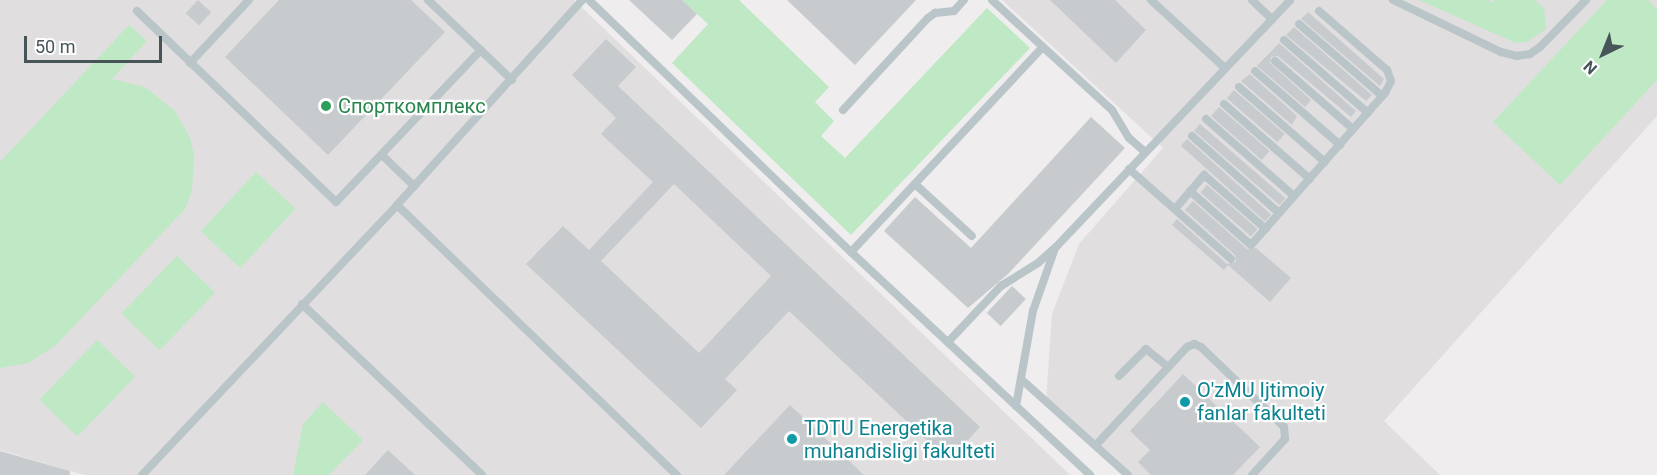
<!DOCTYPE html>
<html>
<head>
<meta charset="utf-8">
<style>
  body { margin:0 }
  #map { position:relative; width:1657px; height:475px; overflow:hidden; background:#efeded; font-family:Roboto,sans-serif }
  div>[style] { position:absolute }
  .education>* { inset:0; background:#e0dedf }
  .green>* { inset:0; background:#bfe9c4; transform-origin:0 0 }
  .building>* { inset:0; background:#c7cbce; transform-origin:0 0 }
  .service>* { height:8px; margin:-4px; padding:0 4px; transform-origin:4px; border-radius:4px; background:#b9c5c8 }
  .dots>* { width:16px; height:16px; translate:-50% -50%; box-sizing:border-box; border:3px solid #fff; border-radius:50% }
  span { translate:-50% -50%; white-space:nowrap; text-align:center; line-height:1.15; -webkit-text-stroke:4.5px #fff; paint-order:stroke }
  .leisure-label { font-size:20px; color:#27864d }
  .left { translate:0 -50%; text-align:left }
  .culture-label { font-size:20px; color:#0d838f }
  .north { position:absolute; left:1573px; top:24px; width:60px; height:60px; -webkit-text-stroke:4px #fff; paint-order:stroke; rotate:223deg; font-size:16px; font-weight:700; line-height:24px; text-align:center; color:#475458 }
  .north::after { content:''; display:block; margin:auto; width:21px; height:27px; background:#475458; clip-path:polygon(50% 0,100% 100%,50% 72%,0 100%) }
  .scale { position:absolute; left:24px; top:36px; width:138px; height:27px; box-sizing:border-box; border:3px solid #475458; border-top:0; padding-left:8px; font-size:18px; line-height:21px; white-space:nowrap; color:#475458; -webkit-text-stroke:4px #fff; paint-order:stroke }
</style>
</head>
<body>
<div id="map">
  <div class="education">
    <i style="clip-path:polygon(0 0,574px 0,1070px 475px,84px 475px,0 450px)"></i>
    <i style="clip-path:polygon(1002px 0,1657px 0,1657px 116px,1384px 421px,1440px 475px,1123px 475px,1046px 402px,1052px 314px,1079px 244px,1163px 148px)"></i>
  </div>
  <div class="green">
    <i style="clip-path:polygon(682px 0,739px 0,829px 87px,815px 102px,834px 121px,821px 136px,845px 158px,987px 8px,1030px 48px,851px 235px,672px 63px,708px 24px)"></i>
    <i style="clip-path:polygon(1419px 0,1489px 0,1492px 3px,1495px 0,1535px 0,1544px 8px,1546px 29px,1527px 42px,1516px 43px)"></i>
    <i style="clip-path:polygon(1607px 0,1648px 0,1657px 9px,1657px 80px,1560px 185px,1493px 122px)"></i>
    <i style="clip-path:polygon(129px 25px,147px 41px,112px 79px,145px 87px,175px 111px,190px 138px,194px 155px,192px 191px,185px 209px,55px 346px,28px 363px,0 368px,0 162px)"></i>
    <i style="left:256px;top:172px;width:54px;height:81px;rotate:43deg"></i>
    <i style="left:177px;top:256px;width:53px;height:80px;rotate:44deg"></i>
    <i style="left:97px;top:340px;width:53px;height:83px;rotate:44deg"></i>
    <i style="clip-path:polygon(323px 402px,363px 440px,329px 475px,293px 475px,303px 424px)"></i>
  </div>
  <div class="building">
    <i style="left:198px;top:0;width:18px;height:18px;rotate:43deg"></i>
    <i style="clip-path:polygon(279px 0,411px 0,445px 32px,328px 155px,225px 57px)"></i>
    <i style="clip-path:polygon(629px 0,682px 0,697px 14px,672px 40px)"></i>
    <i style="clip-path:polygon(787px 0,916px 0,855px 65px)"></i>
    <i style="clip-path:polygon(1050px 0,1115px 0,1146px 30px,1116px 63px)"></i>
    <i style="clip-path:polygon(1308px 12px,1384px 79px,1380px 86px,1301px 19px)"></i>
    <i style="clip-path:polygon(1294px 27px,1372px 95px,1366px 101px,1286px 35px)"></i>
    <i style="clip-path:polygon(evenodd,606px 39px,636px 67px,618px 86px,980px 427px,949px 461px,789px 311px,725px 379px,737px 390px,701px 428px,526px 264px,563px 226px,589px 250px,653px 182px,601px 134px,616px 118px,572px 75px,606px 39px,674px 184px,771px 276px,699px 353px,601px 261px,674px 184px)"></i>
    <i style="clip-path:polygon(1279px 43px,1356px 111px,1351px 117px,1278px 56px,1271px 57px,1270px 63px,1311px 100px,1305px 107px,1257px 66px)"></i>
    <i style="clip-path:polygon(1250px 74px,1297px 116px,1292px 125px,1241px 81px)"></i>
    <i style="left:1234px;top:90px;width:67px;height:11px;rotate:41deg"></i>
    <i style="left:1219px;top:107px;width:67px;height:12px;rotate:41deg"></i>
    <i style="clip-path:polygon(1091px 117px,1125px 148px,1008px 274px,968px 308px,884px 231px,915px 197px,971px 248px)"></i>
    <i style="left:1200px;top:124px;width:113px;height:9px;rotate:41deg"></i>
    <i style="left:1187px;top:139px;width:113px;height:9px;rotate:42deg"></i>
    <i style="left:1207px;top:185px;width:67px;height:10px;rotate:41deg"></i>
    <i style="clip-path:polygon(1193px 201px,1247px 249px,1256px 248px,1291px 278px,1270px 302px,1228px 265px,1224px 270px,1172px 225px,1177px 219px,1227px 264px,1236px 262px,1235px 255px,1185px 210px)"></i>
    <i style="left:1012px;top:286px;width:19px;height:37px;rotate:43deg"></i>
    <i style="clip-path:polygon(1183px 374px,1260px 447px,1233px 475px,1151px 475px,1138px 462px,1150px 450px,1130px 431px)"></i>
    <i style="clip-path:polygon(790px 405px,864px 475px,724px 475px)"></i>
    <i style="clip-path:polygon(388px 450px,415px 475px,365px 475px)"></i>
    <i style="clip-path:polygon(0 451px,70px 471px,70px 475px,0 475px)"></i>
  </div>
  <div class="service">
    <i style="left:428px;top:0;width:116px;rotate:43.6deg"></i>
    <i style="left:589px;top:0;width:364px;rotate:43.9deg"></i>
    <i style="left:851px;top:252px;width:327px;rotate:43deg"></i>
    <i style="left:992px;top:0;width:69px;rotate:42.7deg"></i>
    <i style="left:1151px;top:0;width:100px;rotate:42.6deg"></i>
    <i style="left:1252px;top:0;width:28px;rotate:44deg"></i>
    <i style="left:1393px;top:0;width:120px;rotate:25.7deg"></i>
    <i style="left:1501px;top:52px;width:16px;rotate:14deg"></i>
    <i style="left:1517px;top:56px;width:13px;rotate:-9deg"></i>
    <i style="left:1530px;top:54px;width:12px;rotate:-35deg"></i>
    <i style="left:1540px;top:47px;width:66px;rotate:-45.6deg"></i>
    <i style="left:137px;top:11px;width:276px;rotate:43.8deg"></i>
    <i style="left:336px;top:202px;width:210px;rotate:-46.4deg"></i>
    <i style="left:1299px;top:24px;width:110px;rotate:40.9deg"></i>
    <i style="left:1284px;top:40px;width:111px;rotate:41deg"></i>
    <i style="left:1275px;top:61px;width:103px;rotate:41.1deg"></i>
    <i style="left:190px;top:63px;width:86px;rotate:-46.9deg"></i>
    <i style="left:1255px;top:71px;width:113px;rotate:41deg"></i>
    <i style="left:1239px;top:87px;width:114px;rotate:41.1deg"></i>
    <i style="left:1224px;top:104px;width:114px;rotate:41.1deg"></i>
    <i style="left:843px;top:110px;width:125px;rotate:-47.3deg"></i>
    <i style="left:928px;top:18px;width:9px;rotate:-36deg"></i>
    <i style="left:935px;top:13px;width:19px;rotate:-6deg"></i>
    <i style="left:954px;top:11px;width:15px;rotate:-48deg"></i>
    <i style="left:1206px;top:119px;width:117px;rotate:41.2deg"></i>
    <i style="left:1192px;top:136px;width:116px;rotate:41.5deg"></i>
    <i style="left:382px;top:155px;width:45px;rotate:44.1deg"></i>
    <i style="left:1129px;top:169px;width:136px;rotate:41.4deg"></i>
    <i style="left:915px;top:184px;width:77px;rotate:42.4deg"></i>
    <i style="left:1190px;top:191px;width:81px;rotate:41.5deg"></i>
    <i style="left:1251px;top:245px;width:203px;rotate:-48.6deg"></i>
    <i style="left:1385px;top:93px;width:13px;rotate:-63deg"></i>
    <i style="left:1391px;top:81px;width:12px;rotate:-110deg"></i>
    <i style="left:1387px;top:70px;width:90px;rotate:-139.1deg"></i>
    <i style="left:397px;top:205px;width:389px;rotate:44deg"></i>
    <i style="left:1175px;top:209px;width:45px;rotate:-49.5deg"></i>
    <i style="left:1204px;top:175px;width:82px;rotate:41.1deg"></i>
    <i style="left:851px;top:252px;width:281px;rotate:-46.9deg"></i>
    <i style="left:1043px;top:47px;width:93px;rotate:42.4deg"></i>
    <i style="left:1112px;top:110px;width:33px;rotate:59deg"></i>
    <i style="left:1129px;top:138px;width:21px;rotate:41deg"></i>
    <i style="left:302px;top:304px;width:248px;rotate:43.5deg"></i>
    <i style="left:948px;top:342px;width:77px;rotate:-46.6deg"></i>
    <i style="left:1001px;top:286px;width:44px;rotate:-31.9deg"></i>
    <i style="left:1038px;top:263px;width:24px;rotate:-42deg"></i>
    <i style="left:1056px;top:247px;width:340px;rotate:-46.5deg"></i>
    <i style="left:1119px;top:376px;width:38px;rotate:-45deg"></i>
    <i style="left:1146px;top:349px;width:28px;rotate:39deg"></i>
    <i style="left:1021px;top:379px;width:144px;rotate:41.9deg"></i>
    <i style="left:1016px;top:406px;width:97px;rotate:-79.9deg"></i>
    <i style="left:1033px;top:311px;width:64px;rotate:-70.7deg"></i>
    <i style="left:1096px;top:445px;width:134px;rotate:-47.1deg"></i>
    <i style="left:1187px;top:347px;width:8px;rotate:-23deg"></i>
    <i style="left:1194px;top:344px;width:8px;rotate:23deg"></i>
    <i style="left:1201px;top:347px;width:115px;rotate:43.9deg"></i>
    <i style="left:1284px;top:427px;width:12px;rotate:85deg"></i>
    <i style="left:1285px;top:439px;width:49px;rotate:132.5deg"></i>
    <i style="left:142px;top:475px;width:371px;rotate:-46.6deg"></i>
    <i style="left:397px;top:205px;width:276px;rotate:-47.9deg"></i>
  </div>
  <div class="dots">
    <i style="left:326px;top:106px;background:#2e9e5b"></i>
    <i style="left:1185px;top:402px;background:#0f9aa8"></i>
    <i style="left:792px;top:439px;background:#0f9aa8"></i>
  </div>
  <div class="leisure-label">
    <span class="left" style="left:338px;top:106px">Спорткомплекс</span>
  </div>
  <div class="culture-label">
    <span class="left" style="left:1197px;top:402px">O'zMU Ijtimoiy<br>fanlar fakulteti</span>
    <span class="left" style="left:804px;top:440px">TDTU Energetika<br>muhandisligi fakulteti</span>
  </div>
  <div class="north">N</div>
  <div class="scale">50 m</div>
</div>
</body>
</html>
